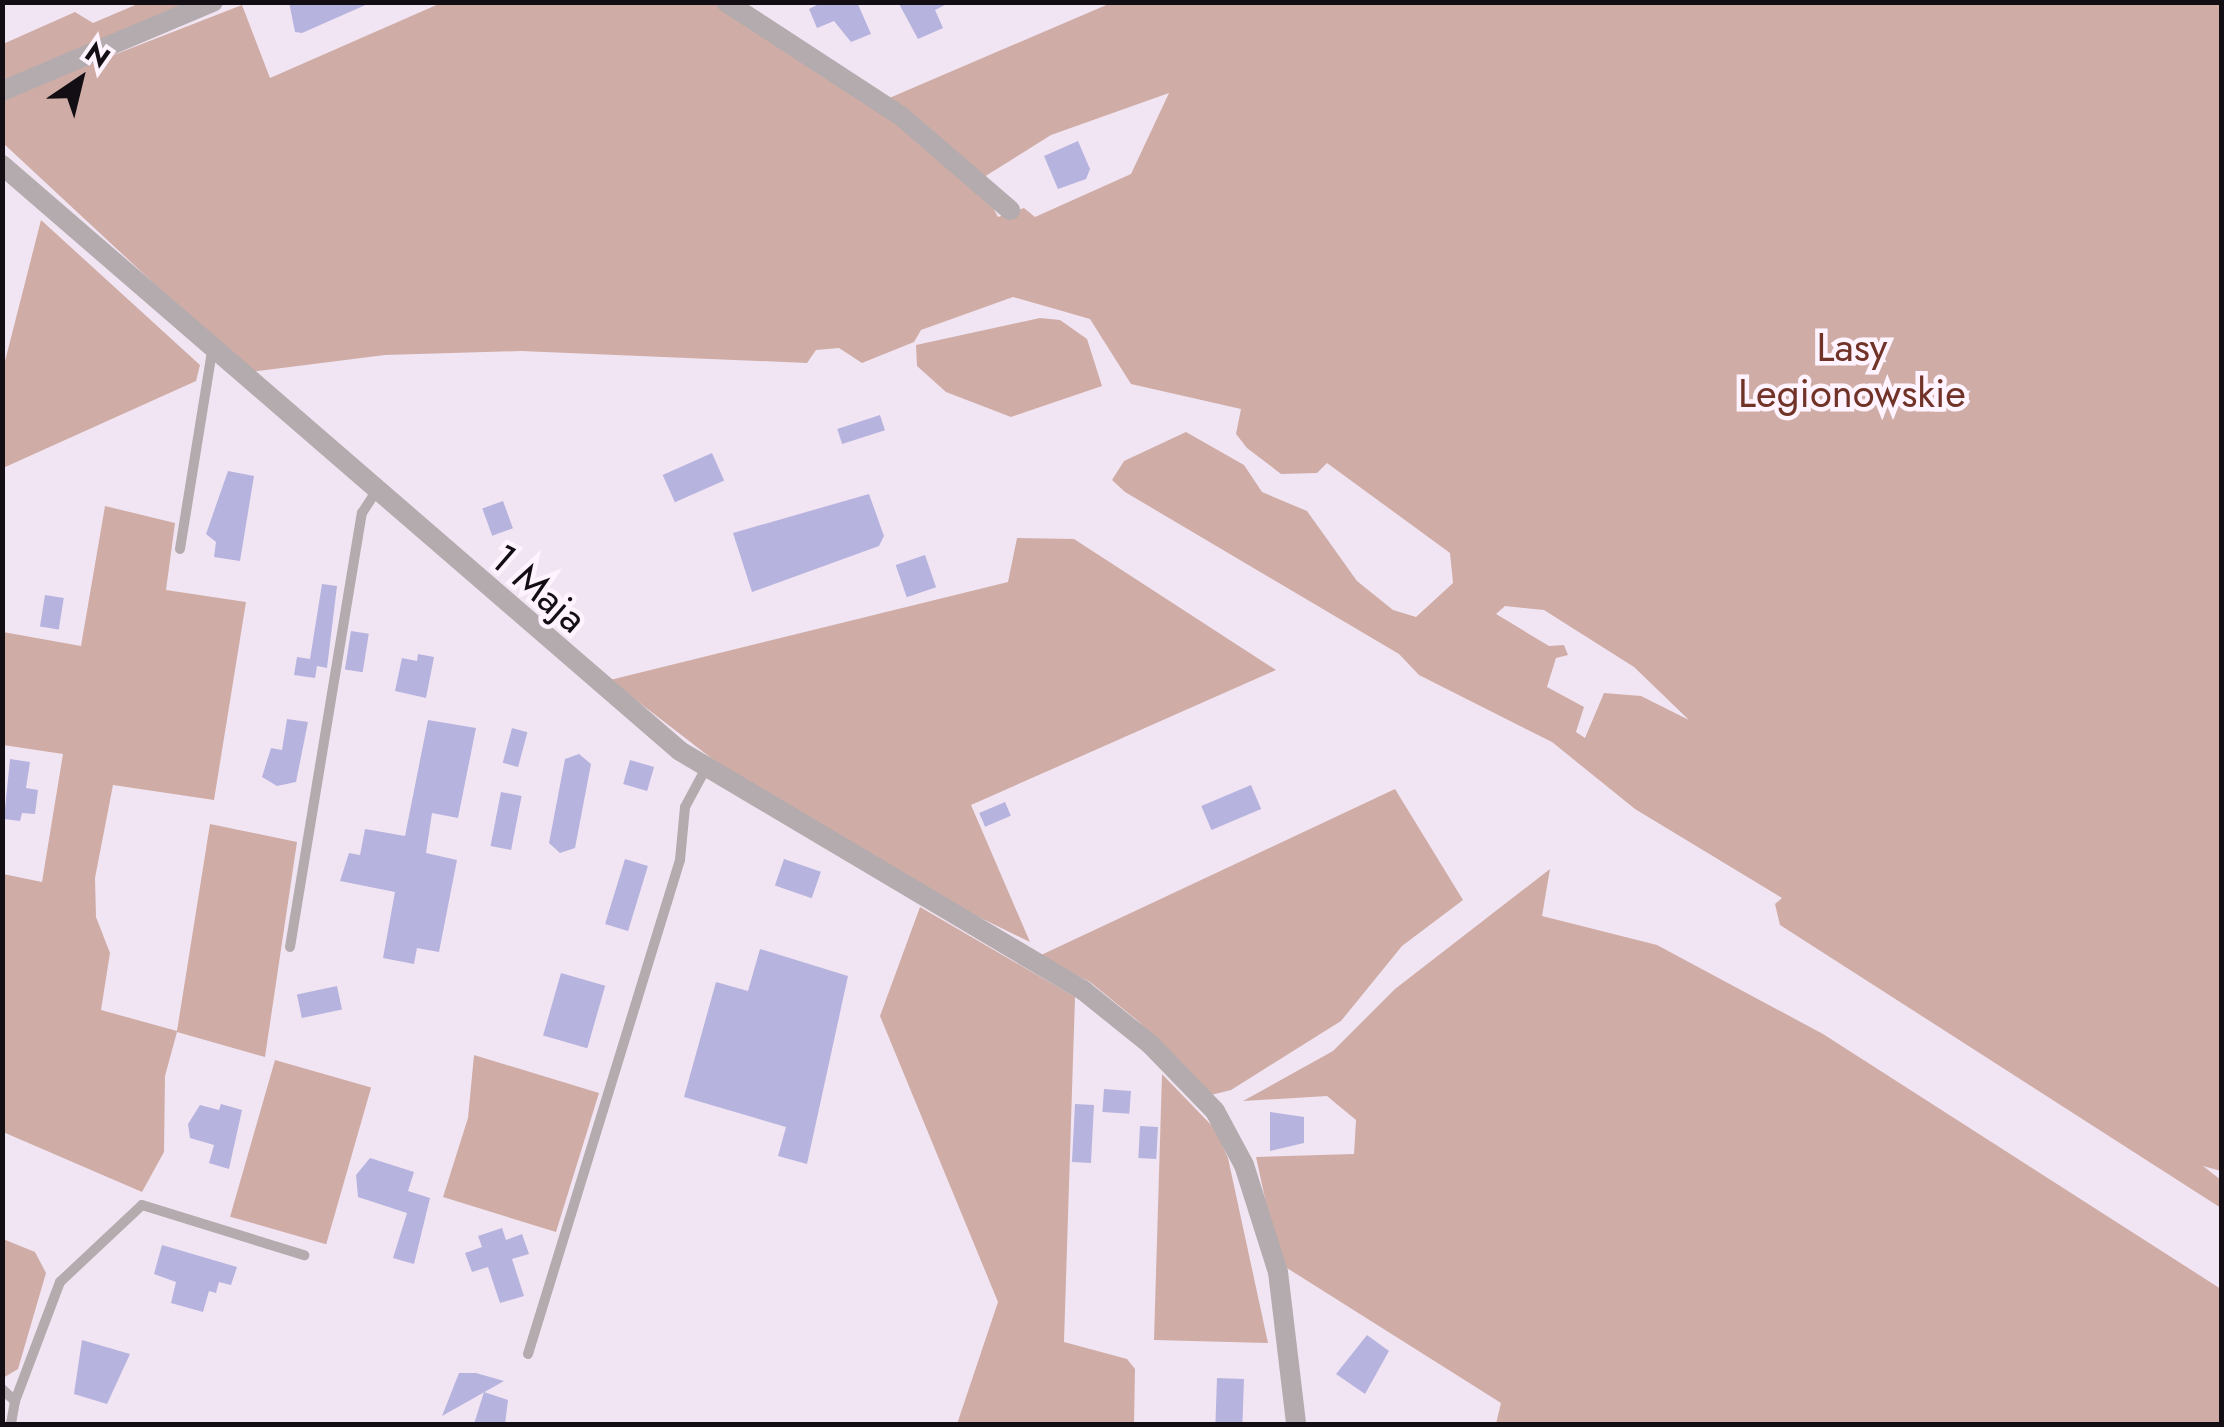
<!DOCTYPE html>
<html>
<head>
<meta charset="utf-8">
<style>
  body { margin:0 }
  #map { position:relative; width:2224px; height:1427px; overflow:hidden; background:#f2e5f3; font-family:Jost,sans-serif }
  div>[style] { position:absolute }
  .green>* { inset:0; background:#cfada6; transform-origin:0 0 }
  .building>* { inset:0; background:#b6b3de; transform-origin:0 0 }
  .service>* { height:10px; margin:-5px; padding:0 5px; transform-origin:5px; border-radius:5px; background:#b4abae }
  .minor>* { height:20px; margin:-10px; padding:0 10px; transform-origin:10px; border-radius:10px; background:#b4abae }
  span { translate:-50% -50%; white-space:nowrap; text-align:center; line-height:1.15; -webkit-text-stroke:9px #fef3ff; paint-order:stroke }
  .park-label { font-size:40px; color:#713328 }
  .street-label { font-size:40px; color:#130e13 }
  .frame { position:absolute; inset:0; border:5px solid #130e13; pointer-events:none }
  .north { position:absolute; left:30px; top:30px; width:100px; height:100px; -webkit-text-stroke:8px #fef3ff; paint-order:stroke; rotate:35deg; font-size:28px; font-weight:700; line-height:40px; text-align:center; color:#130e13 }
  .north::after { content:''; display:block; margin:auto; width:35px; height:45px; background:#130e13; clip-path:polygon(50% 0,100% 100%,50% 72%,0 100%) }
</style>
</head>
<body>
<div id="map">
  <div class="green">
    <i style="clip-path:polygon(140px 3px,199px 3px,3px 80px,3px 44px,75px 12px,93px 23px)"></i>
    <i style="clip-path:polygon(evenodd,441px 3px,718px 3px,899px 118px,984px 191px,998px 217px,1024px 208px,1035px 217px,1131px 174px,1169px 93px,1051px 135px,984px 177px,887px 99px,1111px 3px,2221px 3px,2221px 1171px,2203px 1166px,2221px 1180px,2221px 1208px,1780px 925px,1775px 904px,1782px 898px,1635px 809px,1552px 742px,1419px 675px,1399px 654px,1125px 492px,1112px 480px,1124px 461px,1186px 432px,1244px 465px,1262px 492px,1307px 511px,1357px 581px,1393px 610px,1416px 617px,1453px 583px,1450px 553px,1327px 463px,1317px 473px,1281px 474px,1247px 448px,1236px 434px,1241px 409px,1131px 384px,1090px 319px,1013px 297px,921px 330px,914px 342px,862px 363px,839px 348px,816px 350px,807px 363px,521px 351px,385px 355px,249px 372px,3px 143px,3px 98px,242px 5px,270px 78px,441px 3px,1505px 606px,1544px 610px,1634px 667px,1689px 720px,1641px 696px,1604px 693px,1585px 738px,1576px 732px,1584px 707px,1547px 687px,1556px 658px,1568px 655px,1564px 645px,1549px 646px,1496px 614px,1505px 606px)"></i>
    <i style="clip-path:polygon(41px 220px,200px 365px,196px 381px,3px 468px,3px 369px)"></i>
    <i style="clip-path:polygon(1040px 318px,1060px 320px,1087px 339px,1102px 386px,1011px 417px,946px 392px,917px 366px,916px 345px)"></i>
    <i style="clip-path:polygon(105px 506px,175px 523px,166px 590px,246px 602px,214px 800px,113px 785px,95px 878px,96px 917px,110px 953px,101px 1010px,177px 1031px,210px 824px,297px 842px,265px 1057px,177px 1032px,165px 1076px,164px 1152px,142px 1192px,3px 1132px,3px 874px,42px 882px,63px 754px,3px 745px,3px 632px,81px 646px)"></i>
    <i style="clip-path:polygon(1017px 538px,1074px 539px,1276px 670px,971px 805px,1030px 942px,938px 897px,728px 771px,610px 680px,1008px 582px)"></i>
    <i style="clip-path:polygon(1395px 789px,1463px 900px,1402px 946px,1341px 1021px,1231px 1090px,1211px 1095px,1138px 1021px,1090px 982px,1039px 956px)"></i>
    <i style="clip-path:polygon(1550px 869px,1542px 916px,1657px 945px,1823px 1034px,2221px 1289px,2221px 1424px,1496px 1424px,1501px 1403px,1279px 1263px,1256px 1157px,1354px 1154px,1356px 1120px,1327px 1096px,1243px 1101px,1333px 1051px,1395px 989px)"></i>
    <i style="clip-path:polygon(920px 907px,1075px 997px,1064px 1342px,1127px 1359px,1135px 1369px,1134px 1424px,957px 1424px,998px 1302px,880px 1016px)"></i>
    <i style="clip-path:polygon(474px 1055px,599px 1093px,556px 1232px,443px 1197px,468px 1118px)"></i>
    <i style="left:275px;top:1060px;width:100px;height:163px;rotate:16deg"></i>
    <i style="clip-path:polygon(1162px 1074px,1216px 1130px,1228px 1158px,1268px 1343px,1154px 1340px)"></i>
    <i style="clip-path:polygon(3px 1239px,35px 1252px,46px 1273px,18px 1369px,3px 1378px)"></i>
  </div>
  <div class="building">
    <i style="clip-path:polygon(289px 2px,370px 2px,370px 3px,302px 33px,295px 32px)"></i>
    <i style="clip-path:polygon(823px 2px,857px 2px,871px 34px,851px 42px,834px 21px,817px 28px,809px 9px)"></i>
    <i style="clip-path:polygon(898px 2px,951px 2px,935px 10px,943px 28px,918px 39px)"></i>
    <i style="clip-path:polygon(1078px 141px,1090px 169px,1086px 179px,1058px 189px,1044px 156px)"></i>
    <i style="left:880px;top:415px;width:16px;height:45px;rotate:72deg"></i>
    <i style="left:712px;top:453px;width:30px;height:54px;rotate:66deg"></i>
    <i style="clip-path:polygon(228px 471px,254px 476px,240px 561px,214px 557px,216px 542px,206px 534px)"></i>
    <i style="clip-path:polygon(869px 494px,884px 536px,879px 546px,752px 592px,733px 533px)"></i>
    <i style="left:503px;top:501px;width:29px;height:22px;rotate:70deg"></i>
    <i style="left:925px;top:555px;width:34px;height:31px;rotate:71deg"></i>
    <i style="clip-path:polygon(322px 584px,337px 586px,327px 668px,317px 666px,315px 678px,294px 675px,297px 657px,310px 659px)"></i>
    <i style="left:45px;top:595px;width:19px;height:32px;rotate:9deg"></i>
    <i style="left:351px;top:631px;width:18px;height:39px;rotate:9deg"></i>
    <i style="clip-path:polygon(418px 654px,434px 657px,426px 698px,395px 691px,402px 658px,417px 661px)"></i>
    <i style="clip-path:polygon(287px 719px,308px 722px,296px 782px,277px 786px,262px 777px,271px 748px,282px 750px)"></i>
    <i style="clip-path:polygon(428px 720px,476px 728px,458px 818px,432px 813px,426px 853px,457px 860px,439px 952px,417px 948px,414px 964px,383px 958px,395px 892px,340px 881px,349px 853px,360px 855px,365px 829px,405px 836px)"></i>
    <i style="left:512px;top:728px;width:16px;height:36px;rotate:15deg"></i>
    <i style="clip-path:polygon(579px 754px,591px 764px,575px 848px,560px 853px,549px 843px,565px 759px)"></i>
    <i style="clip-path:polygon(10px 759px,30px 762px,26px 788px,38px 790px,35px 814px,22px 813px,20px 821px,4px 819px)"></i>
    <i style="left:630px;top:760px;width:25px;height:25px;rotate:16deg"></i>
    <i style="left:1251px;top:785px;width:26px;height:54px;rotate:67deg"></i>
    <i style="left:501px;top:792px;width:21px;height:55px;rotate:11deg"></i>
    <i style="left:1005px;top:802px;width:15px;height:28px;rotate:67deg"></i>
    <i style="left:625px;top:859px;width:24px;height:68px;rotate:17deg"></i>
    <i style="left:784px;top:859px;width:39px;height:28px;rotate:19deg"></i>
    <i style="clip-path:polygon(760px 949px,848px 976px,807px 1164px,778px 1156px,786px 1127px,684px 1097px,716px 982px,748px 991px)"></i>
    <i style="left:561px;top:973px;width:46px;height:65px;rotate:16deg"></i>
    <i style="left:337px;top:986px;width:24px;height:41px;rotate:78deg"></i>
    <i style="left:1104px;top:1089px;width:27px;height:23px;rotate:4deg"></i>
    <i style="clip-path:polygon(221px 1104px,242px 1110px,229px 1169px,209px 1163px,214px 1145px,190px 1138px,188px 1124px,200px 1105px,219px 1110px)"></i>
    <i style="left:1075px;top:1104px;width:19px;height:58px;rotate:3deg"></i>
    <i style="clip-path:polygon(1270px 1112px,1304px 1117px,1304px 1143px,1270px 1151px)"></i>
    <i style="left:1140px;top:1126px;width:18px;height:32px;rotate:3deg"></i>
    <i style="clip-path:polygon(370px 1158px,414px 1172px,408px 1191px,430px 1198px,414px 1264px,393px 1258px,407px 1213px,358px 1197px,356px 1175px)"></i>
    <i style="clip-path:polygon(502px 1228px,506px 1240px,522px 1234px,529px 1254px,512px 1259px,524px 1296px,500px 1303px,488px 1267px,472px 1272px,465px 1253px,482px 1247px,478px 1236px)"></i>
    <i style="clip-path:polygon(162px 1245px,237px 1267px,231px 1285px,219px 1282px,216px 1293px,209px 1291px,203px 1312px,171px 1303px,176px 1282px,154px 1274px)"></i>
    <i style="clip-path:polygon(1367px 1335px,1389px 1351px,1365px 1394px,1336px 1374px)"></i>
    <i style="clip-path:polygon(82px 1340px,130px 1354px,107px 1404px,74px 1394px)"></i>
    <i style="clip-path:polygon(459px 1373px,476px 1373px,504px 1381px,442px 1416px)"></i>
    <i style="left:1217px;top:1378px;width:27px;height:46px;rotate:2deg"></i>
    <i style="clip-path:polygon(484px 1392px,508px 1400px,505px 1424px,474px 1424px)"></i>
  </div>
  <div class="service">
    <i style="left:180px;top:549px;width:201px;rotate:-80.8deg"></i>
    <i style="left:290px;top:947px;width:440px;rotate:-80.6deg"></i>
    <i style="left:362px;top:513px;width:24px;rotate:-57deg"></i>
    <i style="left:528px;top:1354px;width:517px;rotate:-72.9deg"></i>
    <i style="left:680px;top:860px;width:53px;rotate:-84.6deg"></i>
    <i style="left:685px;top:807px;width:44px;rotate:-61.7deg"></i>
    <i style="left:2px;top:1389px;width:18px;rotate:43deg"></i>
    <i style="left:15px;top:1401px;width:23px;rotate:100deg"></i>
    <i style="left:15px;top:1401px;width:127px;rotate:-69.3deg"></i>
    <i style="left:60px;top:1282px;width:112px;rotate:-43.2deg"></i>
    <i style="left:142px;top:1205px;width:170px;rotate:17.2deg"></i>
  </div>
  <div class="minor">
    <i style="left:726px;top:2px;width:209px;rotate:33.1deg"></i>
    <i style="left:901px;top:116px;width:144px;rotate:40.8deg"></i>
    <i style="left:2px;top:91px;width:229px;rotate:-22.9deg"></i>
    <i style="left:2px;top:165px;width:896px;rotate:40.84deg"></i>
    <i style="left:680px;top:751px;width:470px;rotate:30.7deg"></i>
    <i style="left:1084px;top:991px;width:85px;rotate:38.8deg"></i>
    <i style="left:1150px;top:1044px;width:93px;rotate:45.9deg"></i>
    <i style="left:1215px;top:1111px;width:61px;rotate:61.8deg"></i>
    <i style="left:1244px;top:1165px;width:112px;rotate:72.4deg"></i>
    <i style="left:1278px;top:1272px;width:153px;rotate:83.2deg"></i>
  </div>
  <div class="park-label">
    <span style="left:1852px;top:370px">Lasy<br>Legionowskie</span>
  </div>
  <div class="street-label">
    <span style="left:539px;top:588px;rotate:41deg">1 Maja</span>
  </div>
  <div class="frame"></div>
  <div class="north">N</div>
</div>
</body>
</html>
